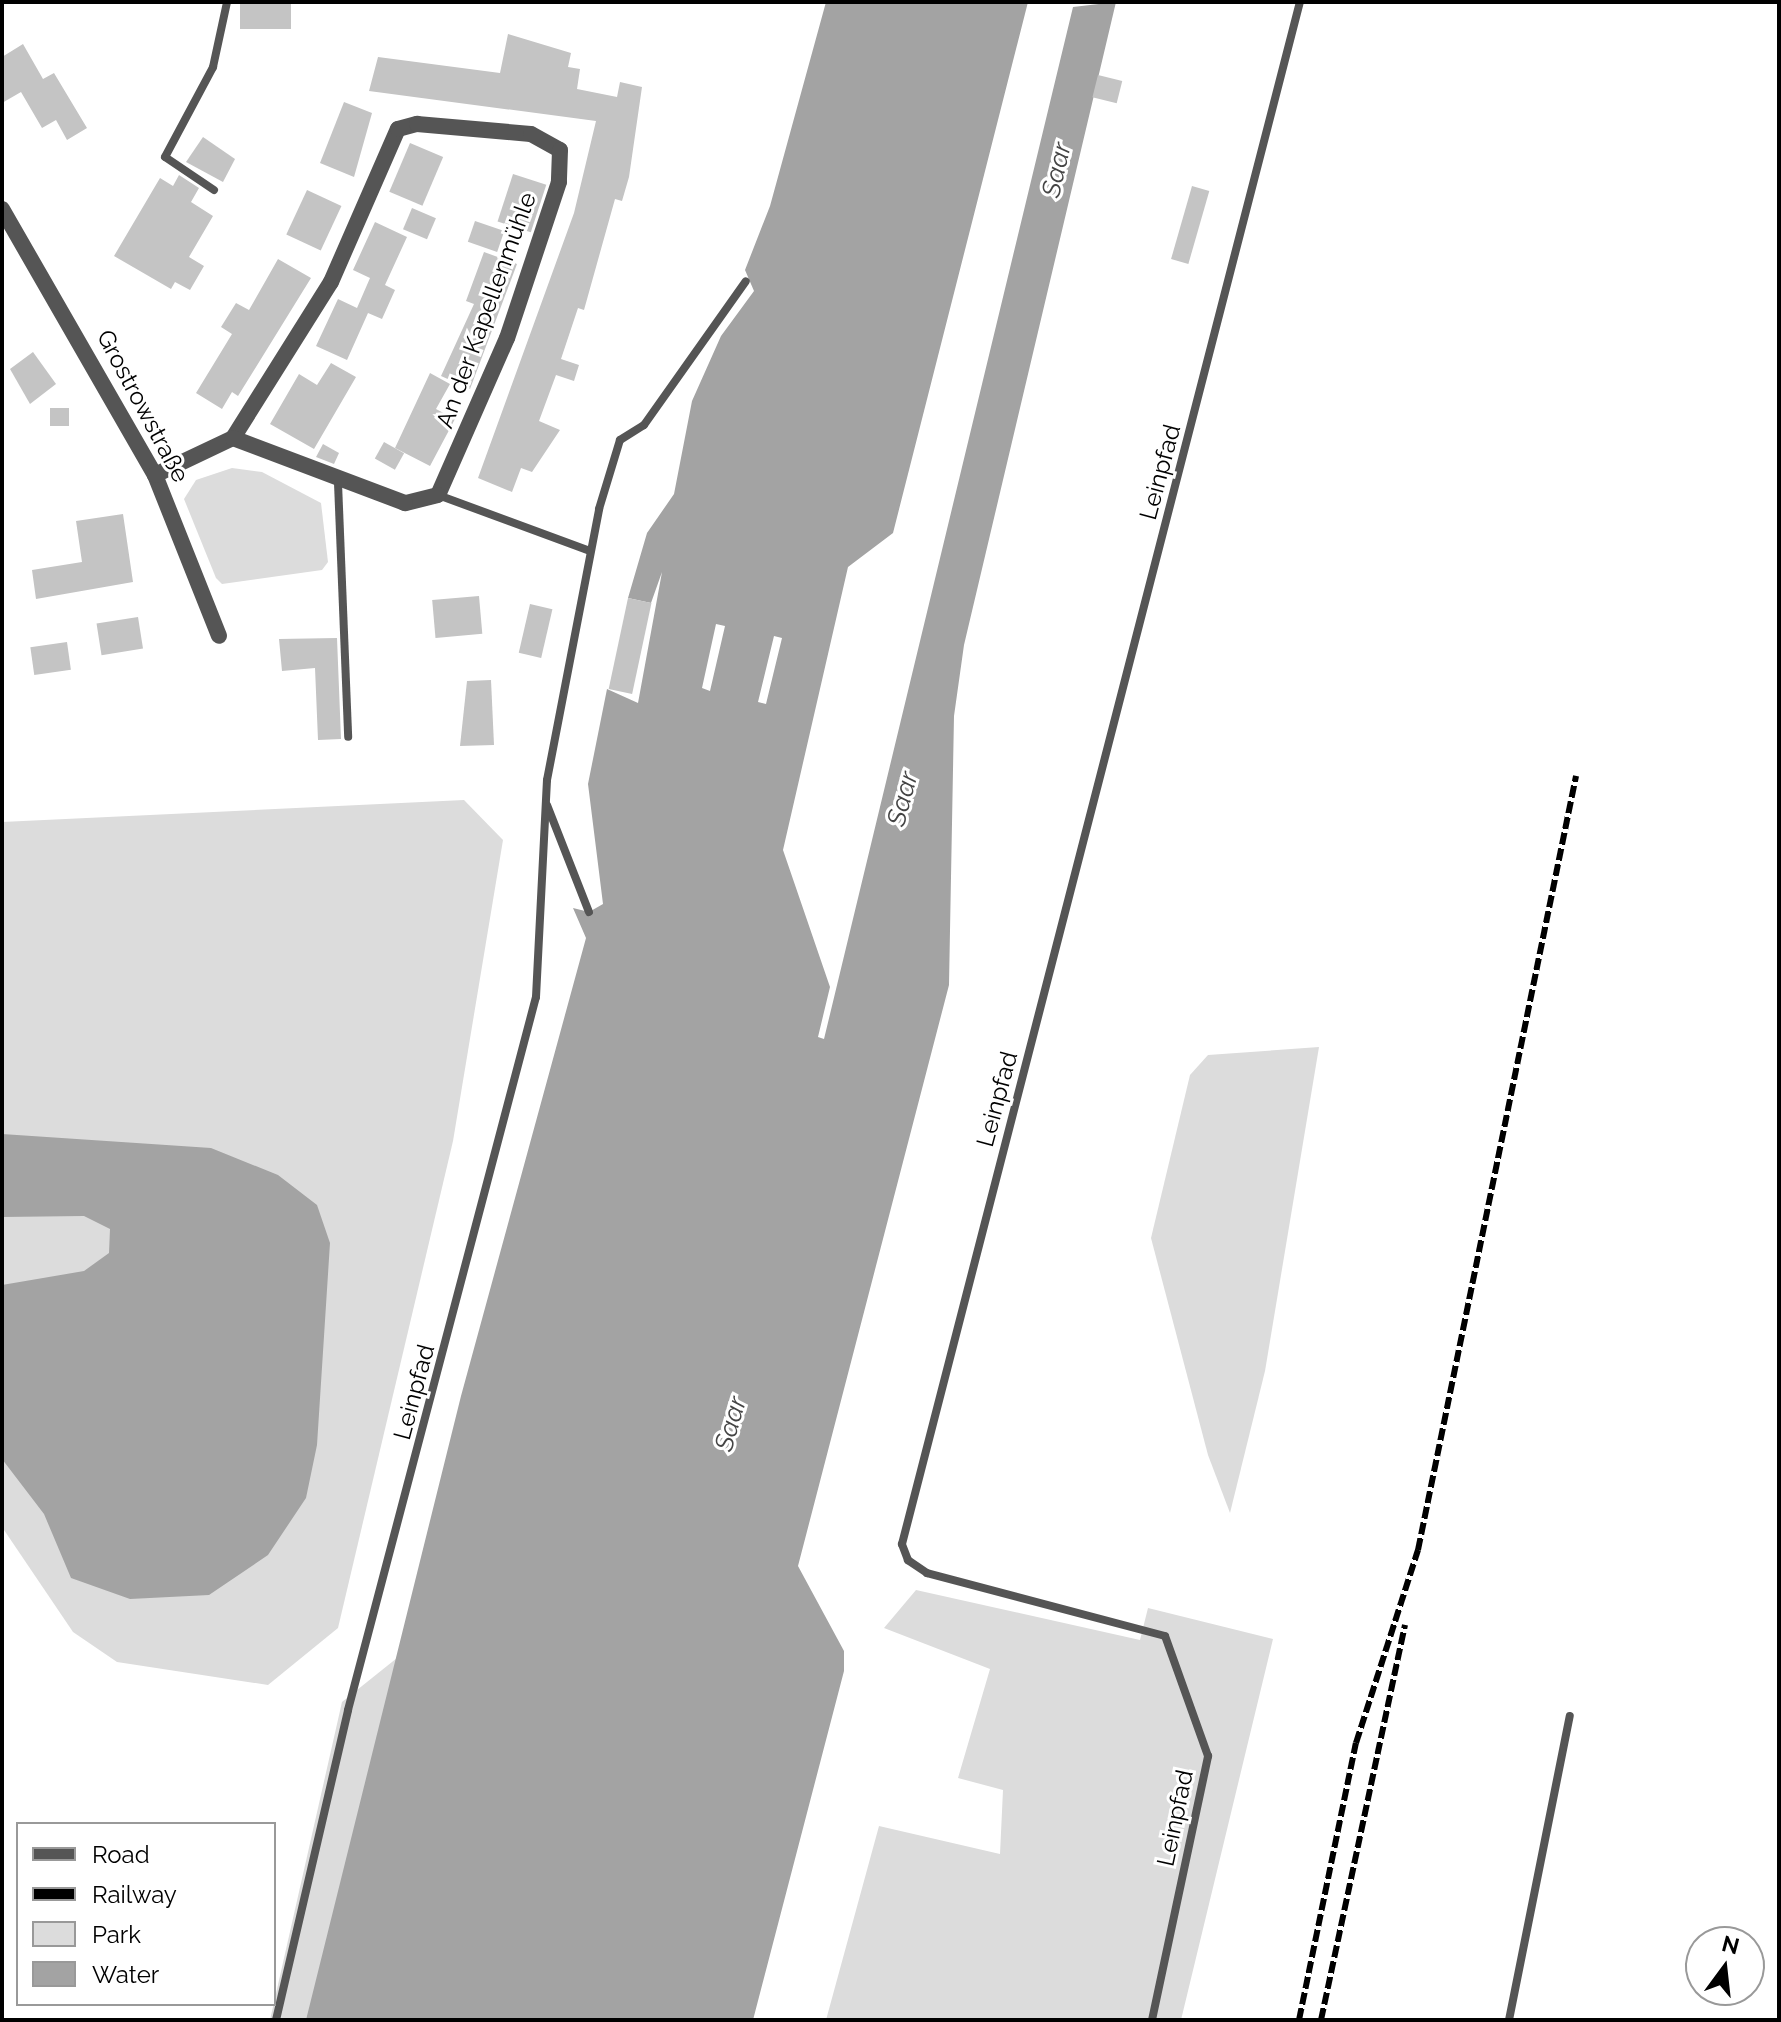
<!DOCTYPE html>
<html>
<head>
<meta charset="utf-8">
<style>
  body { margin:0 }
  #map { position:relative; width:1781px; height:2022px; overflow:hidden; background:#fff; font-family:Raleway,sans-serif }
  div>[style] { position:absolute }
  .green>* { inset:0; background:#dcdcdc }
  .water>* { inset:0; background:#a3a3a3 }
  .building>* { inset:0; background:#c4c4c4; transform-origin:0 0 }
  .lane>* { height:8px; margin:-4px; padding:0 4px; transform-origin:4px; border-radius:4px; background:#555 }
  .street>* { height:16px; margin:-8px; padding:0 8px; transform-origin:8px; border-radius:8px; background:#555 }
  .rail>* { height:6px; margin-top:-3px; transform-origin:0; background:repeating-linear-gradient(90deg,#000 0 12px,transparent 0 16px) }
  span { translate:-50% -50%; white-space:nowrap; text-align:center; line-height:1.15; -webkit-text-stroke:6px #fff; paint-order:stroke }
  .street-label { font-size:24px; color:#000 }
  .water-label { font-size:26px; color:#444; font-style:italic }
  .frame { position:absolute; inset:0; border:4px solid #000; pointer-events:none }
  .legend { position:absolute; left:16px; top:1822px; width:260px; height:184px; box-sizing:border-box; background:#fff; border:2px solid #999; margin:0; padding:10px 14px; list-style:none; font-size:24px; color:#000 }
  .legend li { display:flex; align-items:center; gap:16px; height:40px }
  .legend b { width:40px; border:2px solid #999 }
  .north { position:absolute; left:1685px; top:1926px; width:80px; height:80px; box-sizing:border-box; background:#fff; border:2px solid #999; border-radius:50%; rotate:15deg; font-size:22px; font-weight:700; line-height:32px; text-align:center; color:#000 }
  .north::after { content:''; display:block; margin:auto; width:28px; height:36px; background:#000; clip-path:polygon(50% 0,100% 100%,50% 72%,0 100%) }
</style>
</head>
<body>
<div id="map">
  <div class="green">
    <i style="clip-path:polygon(232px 468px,262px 472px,321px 503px,328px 562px,322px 570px,222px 584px,216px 578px,184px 499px,196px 480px)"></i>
    <i style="clip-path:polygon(464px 800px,503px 840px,453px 1141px,338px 1628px,268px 1685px,117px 1662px,73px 1632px,2px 1527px,2px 822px)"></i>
    <i style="clip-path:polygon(1319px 1047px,1265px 1371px,1230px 1513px,1208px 1455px,1151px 1238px,1190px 1075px,1208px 1055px)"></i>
    <i style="clip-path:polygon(916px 1590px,1140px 1640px,1148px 1608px,1273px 1639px,1181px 2020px,826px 2020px,879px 1826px,1000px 1854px,1003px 1790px,958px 1778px,990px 1669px,884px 1628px)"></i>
    <i style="clip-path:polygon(397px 1658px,313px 2020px,270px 2020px,342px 1702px)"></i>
  </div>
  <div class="water">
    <i style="clip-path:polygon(evenodd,826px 2px,1028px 2px,893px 533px,848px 567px,783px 850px,830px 987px,818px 1037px,824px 1039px,1073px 7px,1116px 2px,964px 645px,954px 716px,949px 985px,798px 1566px,844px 1651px,844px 1671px,753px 2020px,306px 2020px,461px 1396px,586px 938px,573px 908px,589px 912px,603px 904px,588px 784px,607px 689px,638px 703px,662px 572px,651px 603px,628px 598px,647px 533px,674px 494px,692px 401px,721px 336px,754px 291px,745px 270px,770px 206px,826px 2px,716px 624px,725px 626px,710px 691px,702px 688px,716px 624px,826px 2px,774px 636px,782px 638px,766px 704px,758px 702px,774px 636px)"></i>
    <i style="clip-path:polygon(2px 1134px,211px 1148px,278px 1175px,317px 1205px,330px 1243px,317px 1445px,306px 1498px,268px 1555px,209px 1595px,130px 1599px,71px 1578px,44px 1514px,2px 1459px,2px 1285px,84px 1271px,109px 1253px,110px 1229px,84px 1216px,2px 1217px)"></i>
  </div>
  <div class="building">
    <i style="left:240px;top:2px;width:51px;height:27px"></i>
    <i style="clip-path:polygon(508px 34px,571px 53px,568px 67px,580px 69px,577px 89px,617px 97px,620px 82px,642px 87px,629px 177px,622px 201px,615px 199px,584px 310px,578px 308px,561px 359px,579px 365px,574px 381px,556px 375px,539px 421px,560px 430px,532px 472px,521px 468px,512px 492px,478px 478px,574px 213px,596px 121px,369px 91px,378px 57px,500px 73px)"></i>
    <i style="clip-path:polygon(23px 44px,43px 79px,54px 73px,87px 128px,67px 140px,56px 120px,42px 128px,21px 92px,2px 103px,2px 57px)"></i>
    <i style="left:1098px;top:75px;width:25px;height:23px;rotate:14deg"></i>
    <i style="clip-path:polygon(344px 102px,372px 113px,354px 177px,320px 163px)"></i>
    <i style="clip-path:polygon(203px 137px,235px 159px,223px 182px,186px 162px)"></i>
    <i style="left:410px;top:143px;width:36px;height:53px;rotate:23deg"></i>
    <i style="left:513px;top:174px;width:35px;height:50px;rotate:18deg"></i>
    <i style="clip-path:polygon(179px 175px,199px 188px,191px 202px,213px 216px,189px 257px,204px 266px,190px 290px,175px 282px,171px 289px,114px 256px,160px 178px,173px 186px)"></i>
    <i style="left:1192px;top:186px;width:18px;height:76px;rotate:16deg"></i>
    <i style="left:307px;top:190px;width:38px;height:49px;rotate:25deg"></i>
    <i style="left:412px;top:208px;width:26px;height:23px;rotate:23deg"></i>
    <i style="left:475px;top:221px;width:31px;height:22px;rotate:19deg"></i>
    <i style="clip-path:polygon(375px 222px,407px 237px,385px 285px,395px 290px,382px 319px,368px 313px,347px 360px,316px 346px,338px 299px,357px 308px,370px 278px,353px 270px)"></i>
    <i style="clip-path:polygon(484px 252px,517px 264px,470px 389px,441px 376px,474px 304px,466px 301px)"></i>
    <i style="clip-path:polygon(278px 259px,311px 278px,238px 396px,232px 392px,222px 409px,196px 393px,232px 334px,221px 327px,236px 303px,249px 310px)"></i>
    <i style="clip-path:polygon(33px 352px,56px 384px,30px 404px,10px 369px)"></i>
    <i style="clip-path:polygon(331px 363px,356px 377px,314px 449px,270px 424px,299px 374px,317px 385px)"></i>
    <i style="clip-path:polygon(430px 373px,450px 384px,436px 409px,455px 419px,430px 466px,395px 448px)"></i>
    <i style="left:50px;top:408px;width:19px;height:18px"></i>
    <i style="left:384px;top:442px;width:23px;height:19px;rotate:29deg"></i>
    <i style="clip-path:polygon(323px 444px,339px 453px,334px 464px,316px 457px)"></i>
    <i style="clip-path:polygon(123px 514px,133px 582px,36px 599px,32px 570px,82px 562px,76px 521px)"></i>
    <i style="left:479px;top:596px;width:38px;height:47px;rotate:85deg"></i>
    <i style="left:628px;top:598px;width:24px;height:93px;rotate:12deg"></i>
    <i style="left:530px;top:604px;width:23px;height:50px;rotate:13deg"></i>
    <i style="left:138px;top:617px;width:32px;height:42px;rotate:81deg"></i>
    <i style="clip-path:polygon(337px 638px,341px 739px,318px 740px,315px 668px,282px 671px,279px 639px)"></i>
    <i style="left:67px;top:642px;width:28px;height:37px;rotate:82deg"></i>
    <i style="clip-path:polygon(491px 680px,494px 745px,460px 746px,467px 681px)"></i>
  </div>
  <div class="lane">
    <i style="left:214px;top:190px;width:59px;rotate:-146deg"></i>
    <i style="left:165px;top:157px;width:102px;rotate:-61.9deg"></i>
    <i style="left:213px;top:67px;width:66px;rotate:-77.8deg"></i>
    <i style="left:338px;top:483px;width:254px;rotate:87.7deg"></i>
    <i style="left:438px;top:495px;width:162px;rotate:20.2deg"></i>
    <i style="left:547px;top:805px;width:115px;rotate:68.6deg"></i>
    <i style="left:276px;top:2020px;width:318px;rotate:-76.9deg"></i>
    <i style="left:348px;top:1710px;width:737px;rotate:-75.23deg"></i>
    <i style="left:536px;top:997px;width:217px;rotate:-87.1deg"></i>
    <i style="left:547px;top:780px;width:276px;rotate:-79.1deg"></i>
    <i style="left:599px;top:509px;width:72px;rotate:-73.1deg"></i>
    <i style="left:620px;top:440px;width:28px;rotate:-32deg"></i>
    <i style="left:644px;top:425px;width:176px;rotate:-54.7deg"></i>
    <i style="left:1152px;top:2020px;width:270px;rotate:-78deg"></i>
    <i style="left:1208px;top:1756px;width:127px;rotate:-109.7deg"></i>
    <i style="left:1165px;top:1636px;width:246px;rotate:-165.2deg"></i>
    <i style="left:927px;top:1573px;width:23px;rotate:-146deg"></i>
    <i style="left:908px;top:1560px;width:17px;rotate:-111deg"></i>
    <i style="left:902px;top:1544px;width:1593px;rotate:-75.53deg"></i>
    <i style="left:1509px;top:2020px;width:310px;rotate:-78.7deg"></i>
  </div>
  <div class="street">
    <i style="left:2px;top:209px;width:307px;rotate:60.1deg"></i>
    <i style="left:155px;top:475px;width:173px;rotate:68.3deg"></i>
    <i style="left:155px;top:475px;width:86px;rotate:-25.4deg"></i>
    <i style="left:233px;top:438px;width:184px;rotate:-57.9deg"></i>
    <i style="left:331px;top:282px;width:167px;rotate:-66.4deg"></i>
    <i style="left:398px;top:129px;width:20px;rotate:-15deg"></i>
    <i style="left:417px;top:124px;width:114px;rotate:5deg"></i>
    <i style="left:531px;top:134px;width:33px;rotate:29deg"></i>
    <i style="left:560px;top:150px;width:32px;rotate:92deg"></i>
    <i style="left:559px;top:182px;width:164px;rotate:108.4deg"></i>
    <i style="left:507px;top:338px;width:171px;rotate:113.7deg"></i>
    <i style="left:438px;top:495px;width:34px;rotate:166deg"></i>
    <i style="left:405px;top:503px;width:184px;rotate:-159.3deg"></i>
  </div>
  <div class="rail">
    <i style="left:1299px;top:2020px;width:283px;rotate:-78.4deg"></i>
    <i style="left:1356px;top:1743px;width:203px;rotate:-72.2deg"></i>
    <i style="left:1418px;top:1550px;width:790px;rotate:-78.46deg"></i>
    <i style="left:1321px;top:2020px;width:404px;rotate:-78deg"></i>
  </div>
  <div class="street-label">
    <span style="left:486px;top:310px;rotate:-70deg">An der Kapellenmühle</span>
    <span style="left:143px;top:406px;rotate:62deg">Grostrowstraße</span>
    <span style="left:1160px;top:472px;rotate:-75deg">Leinpfad</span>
    <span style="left:997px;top:1099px;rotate:-75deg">Leinpfad</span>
    <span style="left:414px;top:1392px;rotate:-75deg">Leinpfad</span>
    <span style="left:1175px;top:1818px;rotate:-78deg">Leinpfad</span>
  </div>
  <div class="water-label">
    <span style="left:1057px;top:170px;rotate:-77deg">Saar</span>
    <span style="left:903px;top:799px;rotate:-75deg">Saar</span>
    <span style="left:731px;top:1424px;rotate:-74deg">Saar</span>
  </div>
  <div class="frame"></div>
  <ul class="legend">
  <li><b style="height:10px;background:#555"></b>Road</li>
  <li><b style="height:10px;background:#000"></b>Railway</li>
  <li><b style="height:22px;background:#dcdcdc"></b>Park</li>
  <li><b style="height:22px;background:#a3a3a3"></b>Water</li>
  </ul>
  <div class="north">N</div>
</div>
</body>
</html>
